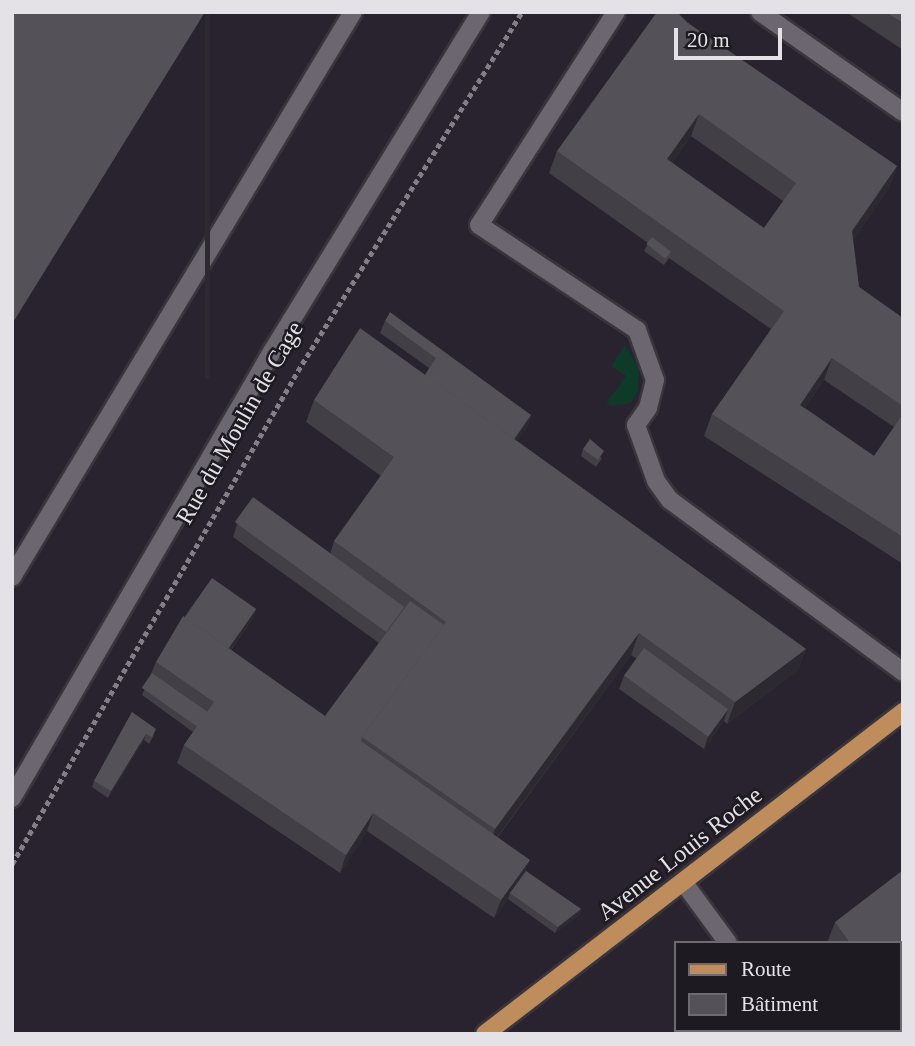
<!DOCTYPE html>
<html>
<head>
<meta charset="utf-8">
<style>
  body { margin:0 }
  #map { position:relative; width:915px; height:1046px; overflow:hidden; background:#1e1a22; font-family:Georgia,serif }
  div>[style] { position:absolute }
  .built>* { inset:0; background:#29222f }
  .green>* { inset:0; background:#0e3a29 }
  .path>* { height:4.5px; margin-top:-2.25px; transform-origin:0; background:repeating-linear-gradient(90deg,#837f86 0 5px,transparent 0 8.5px) }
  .roads { filter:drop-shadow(2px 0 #38353b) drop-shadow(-2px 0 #38353b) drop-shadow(0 2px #38353b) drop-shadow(0 -2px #38353b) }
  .minor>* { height:18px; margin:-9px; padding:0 9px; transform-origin:9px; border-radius:9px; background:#6b666f }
  .major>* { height:18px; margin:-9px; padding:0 9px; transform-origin:9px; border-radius:9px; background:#bf8c5b }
  .wall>* { inset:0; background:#433f47 }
  .shaded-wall>* { inset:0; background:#2d2931; transform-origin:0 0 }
  .building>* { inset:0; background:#545158; transform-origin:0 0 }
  span { translate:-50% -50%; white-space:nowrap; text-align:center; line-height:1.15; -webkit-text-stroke:5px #1e1a22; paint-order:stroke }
  .street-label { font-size:24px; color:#e4e1e7 }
  .frame { position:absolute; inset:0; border:14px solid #e4e1e7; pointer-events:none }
  .legend { position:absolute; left:674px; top:941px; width:228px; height:91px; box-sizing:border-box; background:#1e1a22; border:2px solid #6d6a71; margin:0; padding:9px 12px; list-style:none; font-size:21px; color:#e4e1e7 }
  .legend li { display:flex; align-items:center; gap:14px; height:35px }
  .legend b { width:35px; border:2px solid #6d6a71 }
  .scale { position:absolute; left:674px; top:28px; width:108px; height:32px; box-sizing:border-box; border:4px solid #e4e1e7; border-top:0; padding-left:9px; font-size:21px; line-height:24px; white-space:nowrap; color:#e4e1e7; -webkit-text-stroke:5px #1e1a22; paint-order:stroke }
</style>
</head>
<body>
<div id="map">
  <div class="built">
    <i style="clip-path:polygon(evenodd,12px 12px,903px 12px,903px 1034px,12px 1034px,12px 12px,675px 943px,899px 943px,899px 1030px,675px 1030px,675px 943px)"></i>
  </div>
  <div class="green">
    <i style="clip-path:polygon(625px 345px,639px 369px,638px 391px,631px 403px,612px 406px,606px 403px,626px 376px,611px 366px)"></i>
  </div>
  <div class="path">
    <i style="left:12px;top:864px;width:578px;rotate:-59.89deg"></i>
    <i style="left:302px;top:364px;width:415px;rotate:-58deg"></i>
  </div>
  <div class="roads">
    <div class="minor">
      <i style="left:616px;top:12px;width:253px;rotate:122.7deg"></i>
      <i style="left:479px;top:225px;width:190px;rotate:33.6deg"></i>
      <i style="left:637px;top:330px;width:53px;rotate:70.2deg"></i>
      <i style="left:655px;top:380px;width:29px;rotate:104deg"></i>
      <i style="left:648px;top:408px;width:21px;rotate:125deg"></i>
      <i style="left:636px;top:425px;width:59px;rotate:70.3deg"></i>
      <i style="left:656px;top:481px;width:24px;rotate:54deg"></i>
      <i style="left:670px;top:500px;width:290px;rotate:36.4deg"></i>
      <i style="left:760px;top:12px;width:174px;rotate:35deg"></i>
      <i style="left:12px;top:577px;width:660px;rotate:-58.89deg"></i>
      <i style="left:12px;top:798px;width:518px;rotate:-59.78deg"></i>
      <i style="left:273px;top:350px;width:397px;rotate:-58.4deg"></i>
      <i style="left:684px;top:883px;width:74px;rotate:53.7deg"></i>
      <i style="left:793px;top:1030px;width:5px;rotate:53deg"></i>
    </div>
    <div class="major">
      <i style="left:485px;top:1034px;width:528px;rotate:-37.61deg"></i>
    </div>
  </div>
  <div class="wall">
    <i style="clip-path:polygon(846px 12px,903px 12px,903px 50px)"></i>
    <i style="clip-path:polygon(evenodd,688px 23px,897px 166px,889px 188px,853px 240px,859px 287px,903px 318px,903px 564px,704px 436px,712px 414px,771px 329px,669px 258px,664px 265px,644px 251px,648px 243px,549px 173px,557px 151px,688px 23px,691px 136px,783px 201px,764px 228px,672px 163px,691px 136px,688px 23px,824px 380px,894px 427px,874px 456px,805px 408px,824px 380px)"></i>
    <i style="clip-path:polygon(385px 321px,531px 415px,527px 428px,517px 441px,806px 649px,798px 670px,727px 724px,724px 721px,704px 749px,619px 689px,624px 676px,637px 659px,631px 655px,498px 837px,526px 871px,581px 909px,579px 915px,555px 933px,508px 899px,494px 918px,367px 831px,340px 873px,177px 763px,184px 745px,193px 732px,142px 695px,156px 662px,185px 618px,256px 609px,251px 621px,231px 650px,325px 716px,379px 643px,233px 537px,237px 524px,330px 554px,334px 541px,381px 476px,306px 422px,314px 400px,425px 375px,429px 368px,380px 333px)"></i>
    <i style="clip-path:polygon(583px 449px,602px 458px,596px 467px,581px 456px)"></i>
    <i style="clip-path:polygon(132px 712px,154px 735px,149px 744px,144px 740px,108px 798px,92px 787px,94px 781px)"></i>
    <i style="clip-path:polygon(835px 922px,899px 943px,827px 943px)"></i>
  </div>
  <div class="shaded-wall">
    <i style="left:205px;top:12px;width:5px;height:367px"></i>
    <i style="clip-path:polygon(699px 114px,691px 136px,659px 181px,667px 159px)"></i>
    <i style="clip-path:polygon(897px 166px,889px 188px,844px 253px,852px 231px)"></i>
    <i style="clip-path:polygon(832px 358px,824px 380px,792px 427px,800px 405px)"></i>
    <i style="clip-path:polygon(531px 415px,527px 428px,504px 460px,509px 447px)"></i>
    <i style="clip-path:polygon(256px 609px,251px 621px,220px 665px,225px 653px)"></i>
    <i style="clip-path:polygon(639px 633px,631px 655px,487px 851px,495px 829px)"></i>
    <i style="clip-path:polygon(806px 649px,798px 670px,727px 724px,735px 702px)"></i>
    <i style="clip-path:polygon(728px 709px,724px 721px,704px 749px,708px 736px)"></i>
    <i style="clip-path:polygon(146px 734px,144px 740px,108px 798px,111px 791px)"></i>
    <i style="clip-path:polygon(373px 813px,367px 831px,340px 873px,346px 855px)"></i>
    <i style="clip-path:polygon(530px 860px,524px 877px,510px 893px,508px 899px,494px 918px,501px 900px)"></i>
    <i style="clip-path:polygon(581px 909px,579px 915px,555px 933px,558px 927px)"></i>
    <i style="clip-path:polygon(903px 987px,903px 1003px,899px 1006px,899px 990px)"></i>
  </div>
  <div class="building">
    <i style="clip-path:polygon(12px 12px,205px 12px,12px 324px)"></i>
    <i style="clip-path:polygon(evenodd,657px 12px,677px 12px,688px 23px,897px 166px,852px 231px,859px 287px,903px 318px,903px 406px,832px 358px,800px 405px,874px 456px,903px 414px,903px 537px,712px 414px,784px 311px,557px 151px,657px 12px,699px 114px,796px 183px,764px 228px,667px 159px,699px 114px)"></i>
    <i style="clip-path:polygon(886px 12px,903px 12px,903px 23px)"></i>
    <i style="left:652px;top:237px;width:24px;height:9px;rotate:38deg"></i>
    <i style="clip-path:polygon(390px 312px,531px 415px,514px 439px,425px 375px,436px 358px,385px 321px)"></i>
    <i style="clip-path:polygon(360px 328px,806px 649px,735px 702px,639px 633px,495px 829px,362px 737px,446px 622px,334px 541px,394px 457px,314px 400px)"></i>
    <i style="clip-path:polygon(590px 439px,604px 451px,598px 460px,583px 449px)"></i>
    <i style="left:253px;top:497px;width:187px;height:31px;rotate:36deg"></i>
    <i style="left:212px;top:578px;width:54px;height:48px;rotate:35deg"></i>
    <i style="clip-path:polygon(410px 601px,444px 625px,362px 737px,361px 741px,530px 860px,501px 900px,373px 813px,346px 855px,184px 745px,214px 702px,156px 662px,183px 616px,325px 716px)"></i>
    <i style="left:644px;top:648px;width:104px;height:34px;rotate:36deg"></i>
    <i style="left:152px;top:673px;width:68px;height:18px;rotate:35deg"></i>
    <i style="clip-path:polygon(132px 712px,156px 729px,152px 737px,146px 734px,111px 791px,94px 781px)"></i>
    <i style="clip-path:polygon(903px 870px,903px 987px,899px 990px,899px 943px,850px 943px,835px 922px)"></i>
    <i style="clip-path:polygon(526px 871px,581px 909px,558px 927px,510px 893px)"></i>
  </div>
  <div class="street-label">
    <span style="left:240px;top:423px;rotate:-60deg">Rue du Moulin de Cage</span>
    <span style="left:680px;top:854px;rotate:-38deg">Avenue Louis Roche</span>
  </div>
  <div class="frame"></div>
  <ul class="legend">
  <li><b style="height:9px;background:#bf8c5b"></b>Route</li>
  <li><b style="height:19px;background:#545158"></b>Bâtiment</li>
  </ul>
  <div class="scale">20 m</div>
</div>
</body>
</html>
